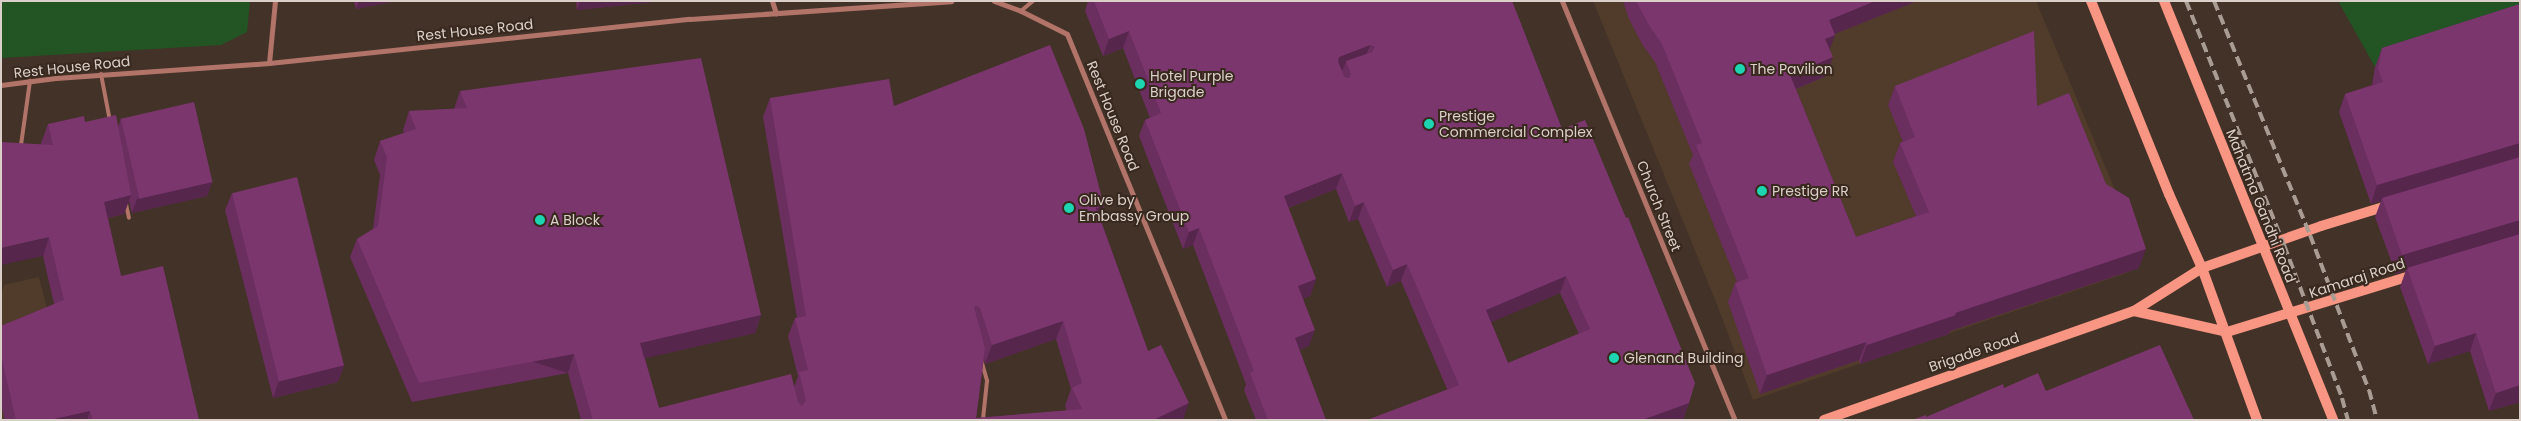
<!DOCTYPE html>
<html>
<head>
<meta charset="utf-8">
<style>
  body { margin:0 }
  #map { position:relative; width:2521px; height:421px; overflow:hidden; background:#433227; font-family:Poppins,sans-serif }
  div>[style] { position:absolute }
  .built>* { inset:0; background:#513b2b }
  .green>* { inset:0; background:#235424 }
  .service>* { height:4px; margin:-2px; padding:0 2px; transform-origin:2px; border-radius:2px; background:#b27469 }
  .minor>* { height:5px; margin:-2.5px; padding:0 2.5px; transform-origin:2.5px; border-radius:2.5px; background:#b27469 }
  .secondary>* { height:10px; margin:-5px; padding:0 5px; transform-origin:5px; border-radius:5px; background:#f89583 }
  .rail>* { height:4px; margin-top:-2px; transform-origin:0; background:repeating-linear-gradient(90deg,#a99c93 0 10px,transparent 0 15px) }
  .wall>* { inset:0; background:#6a2e5f }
  .shaded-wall>* { inset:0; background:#56264d; transform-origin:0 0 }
  .building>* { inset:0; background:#7b366e; transform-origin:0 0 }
  .dots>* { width:14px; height:14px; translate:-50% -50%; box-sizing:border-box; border:2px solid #38281d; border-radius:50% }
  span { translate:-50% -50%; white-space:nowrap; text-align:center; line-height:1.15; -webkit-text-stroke:4px #38281d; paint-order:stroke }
  .street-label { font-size:14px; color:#dbd0c9 }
  .poi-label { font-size:14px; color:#dbd0c9 }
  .left { translate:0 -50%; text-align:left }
  .frame { position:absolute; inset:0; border:2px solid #dbd0c9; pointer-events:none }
</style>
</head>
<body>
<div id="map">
  <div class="built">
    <i style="clip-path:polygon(1593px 1px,2036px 1px,2125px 214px,2136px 255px,2127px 273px,1753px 400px,1716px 302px)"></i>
    <i style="clip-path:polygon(39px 277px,75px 420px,1px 420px,1px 294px,4px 285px)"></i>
  </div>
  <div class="green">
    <i style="clip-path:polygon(1px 1px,250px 1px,247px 32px,221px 45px,1px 58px)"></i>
    <i style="clip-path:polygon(2338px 1px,2520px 1px,2520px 20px,2375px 67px)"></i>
  </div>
  <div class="service">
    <i style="left:1021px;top:11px;width:16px;rotate:-40deg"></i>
    <i style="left:101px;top:74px;width:48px;rotate:79.2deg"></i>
    <i style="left:18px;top:145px;width:3px"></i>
    <i style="left:21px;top:145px;width:65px;rotate:-82deg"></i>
    <i style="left:126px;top:204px;width:14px;rotate:78deg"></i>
    <i style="left:982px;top:363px;width:19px;rotate:74deg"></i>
    <i style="left:987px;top:381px;width:39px;rotate:96deg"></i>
  </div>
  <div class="minor">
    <i style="left:772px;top:1px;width:13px;rotate:72deg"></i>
    <i style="left:994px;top:1px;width:29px;rotate:20deg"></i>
    <i style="left:1021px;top:11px;width:51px;rotate:26.6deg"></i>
    <i style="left:1067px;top:34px;width:417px;rotate:67.7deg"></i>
    <i style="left:1562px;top:1px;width:453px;rotate:67.6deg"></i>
    <i style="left:269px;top:63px;width:62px;rotate:-84.5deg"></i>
    <i style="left:1px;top:85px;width:55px;rotate:-7.3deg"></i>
    <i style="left:56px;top:78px;width:214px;rotate:-4deg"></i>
    <i style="left:269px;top:63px;width:423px;rotate:-6deg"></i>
    <i style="left:690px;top:19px;width:262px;rotate:-3.9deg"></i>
  </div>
  <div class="secondary">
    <i style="left:2091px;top:1px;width:208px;rotate:68deg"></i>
    <i style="left:2169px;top:194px;width:81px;rotate:66deg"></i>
    <i style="left:2202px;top:268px;width:162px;rotate:70.1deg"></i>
    <i style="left:2164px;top:1px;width:452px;rotate:68deg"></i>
    <i style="left:2134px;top:311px;width:95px;rotate:12.7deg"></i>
    <i style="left:2227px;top:332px;width:199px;rotate:-17deg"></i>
    <i style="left:1824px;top:420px;width:329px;rotate:-19.4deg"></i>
    <i style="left:2134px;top:311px;width:80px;rotate:-32.3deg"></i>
    <i style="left:2202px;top:268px;width:126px;rotate:-19.4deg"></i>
    <i style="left:2321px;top:226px;width:72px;rotate:-16.9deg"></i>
  </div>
  <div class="rail">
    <i style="left:2186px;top:1px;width:263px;rotate:68.1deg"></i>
    <i style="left:2284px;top:245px;width:164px;rotate:69.2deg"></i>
    <i style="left:2342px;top:398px;width:23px;rotate:75deg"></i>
    <i style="left:2214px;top:1px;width:253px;rotate:67.7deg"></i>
    <i style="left:2310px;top:235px;width:166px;rotate:69.2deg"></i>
    <i style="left:2369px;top:390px;width:31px;rotate:75deg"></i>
  </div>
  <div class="wall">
    <i style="clip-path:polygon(354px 1px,396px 1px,356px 9px)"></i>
    <i style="clip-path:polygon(576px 1px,662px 1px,577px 10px)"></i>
    <i style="clip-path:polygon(evenodd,1088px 1px,1512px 1px,1562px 129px,1689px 403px,1683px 420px,1447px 389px,1401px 281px,1387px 287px,1358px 219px,1349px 222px,1336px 189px,1288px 208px,1316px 279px,1310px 296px,1303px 298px,1309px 346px,1299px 350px,1326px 420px,1256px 420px,1244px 390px,1246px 384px,1193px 245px,1183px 249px,1139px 136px,1145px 120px,1150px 118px,1123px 48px,1103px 56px,1085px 11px,1088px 1px,1560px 293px,1579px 334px,1508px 363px,1491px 322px,1560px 293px)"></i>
    <i style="clip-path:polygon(1623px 1px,1917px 1px,1834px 34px,1835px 35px,1829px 49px,1826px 76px,1796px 89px,1856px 237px,1916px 216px,1893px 162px,1900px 143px,1903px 142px,1888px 105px,1895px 86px,2037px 106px,2139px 268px,1950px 331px,1949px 334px,1860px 364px,1859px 360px,1760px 394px,1728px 302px,1735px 283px,1737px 282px,1689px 164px,1693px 155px,1655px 62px,1642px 44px,1629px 19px)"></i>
    <i style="clip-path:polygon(2520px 4px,2520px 402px,2489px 411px,2470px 351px,2428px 364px,2400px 287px,2406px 270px,2396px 274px,2375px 217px,2381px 201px,2371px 204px,2339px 112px,2345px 94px,2372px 85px,2375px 67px,2382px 48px)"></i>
    <i style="clip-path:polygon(evenodd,460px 91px,761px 315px,755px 333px,645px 358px,659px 408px,794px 387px,798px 376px,788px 336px,795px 318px,797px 318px,763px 117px,770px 98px,894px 106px,1104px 206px,1100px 218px,1148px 351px,1183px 420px,581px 420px,568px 373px,412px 402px,350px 257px,357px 239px,373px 229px,380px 175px,374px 160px,380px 141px,404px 133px,403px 130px,409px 111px,454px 109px,460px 91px,1056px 339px,1071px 389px,1065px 406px,1067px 411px,976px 418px,984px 358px,985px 364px,1056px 339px)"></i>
    <i style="clip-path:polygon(121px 118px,212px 182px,207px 196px,132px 213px,129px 201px,124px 214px,108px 218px,121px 276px,199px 420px,5px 420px,1px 403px,1px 326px,54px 304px,43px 256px,41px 143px,48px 124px,85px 122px,118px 127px)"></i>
    <i style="clip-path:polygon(232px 193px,344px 365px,338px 382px,273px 398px,225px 210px)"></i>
  </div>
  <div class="shaded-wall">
    <i style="clip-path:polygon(359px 1px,396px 1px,356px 9px)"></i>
    <i style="clip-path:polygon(580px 1px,662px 1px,577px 10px)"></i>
    <i style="clip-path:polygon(1875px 1px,1917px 1px,1822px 39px,1829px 20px)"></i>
    <i style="clip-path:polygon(1129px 31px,1123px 48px,1103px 56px,1109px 39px)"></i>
    <i style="clip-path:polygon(1835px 35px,1828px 54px,1825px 39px)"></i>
    <i style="clip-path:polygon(1370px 45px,1364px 61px,1346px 61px,1343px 69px,1332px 73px,1339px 57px)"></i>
    <i style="clip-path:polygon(1833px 57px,1826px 76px,1783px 94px,1790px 75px)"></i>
    <i style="clip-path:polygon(2520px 143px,2520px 155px,2518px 159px,2382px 198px,2381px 201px,2371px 204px,2377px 185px)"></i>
    <i style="clip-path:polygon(1342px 173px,1336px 189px,1277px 212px,1284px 196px)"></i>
    <i style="clip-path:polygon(212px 182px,207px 196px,132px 213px,137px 199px)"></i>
    <i style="clip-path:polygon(131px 195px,124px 214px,97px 220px,104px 202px)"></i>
    <i style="clip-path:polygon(1364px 202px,1358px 219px,1349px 222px,1355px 206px)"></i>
    <i style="clip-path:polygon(1104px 206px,1097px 224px,1096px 208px)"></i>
    <i style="clip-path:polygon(2520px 220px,2520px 232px,2518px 236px,2407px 268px,2406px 270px,2396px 274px,2402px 255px)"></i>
    <i style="clip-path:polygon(1199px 228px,1193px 245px,1183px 249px,1189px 232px)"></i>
    <i style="clip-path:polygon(49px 237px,43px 256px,1px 265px,1px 248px)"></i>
    <i style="clip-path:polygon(2146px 249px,2139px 268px,1950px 331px,1949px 334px,1860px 364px,1867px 345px,1955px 313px)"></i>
    <i style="clip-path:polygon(1407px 264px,1401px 281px,1387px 287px,1393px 270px)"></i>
    <i style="clip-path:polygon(1566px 276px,1560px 293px,1480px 327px,1486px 310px)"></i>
    <i style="clip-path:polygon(1316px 279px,1310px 296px,1292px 303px,1298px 286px)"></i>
    <i style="clip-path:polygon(761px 315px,755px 333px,634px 361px,640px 343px)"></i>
    <i style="clip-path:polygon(1063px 321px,1056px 339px,985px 364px,992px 345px)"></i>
    <i style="clip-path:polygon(1315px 330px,1309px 346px,1288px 354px,1295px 338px)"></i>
    <i style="clip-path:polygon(2476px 333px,2470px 351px,2428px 364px,2435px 346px)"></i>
    <i style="clip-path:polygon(1866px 342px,1859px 360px,1760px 394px,1767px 375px)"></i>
    <i style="left:574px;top:354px;width:20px;height:158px;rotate:108deg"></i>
    <i style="clip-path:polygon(344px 365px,338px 382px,273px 398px,279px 381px)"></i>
    <i style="clip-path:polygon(2520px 385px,2520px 402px,2489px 411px,2496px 393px)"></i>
    <i style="clip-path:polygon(1189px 403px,1183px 420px,1153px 420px)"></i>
    <i style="clip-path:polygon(1689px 403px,1683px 420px,1642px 420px)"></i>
    <i style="clip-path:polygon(90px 411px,87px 420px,49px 420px)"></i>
  </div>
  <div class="building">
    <i style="clip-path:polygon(evenodd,1094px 1px,1512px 1px,1562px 129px,1585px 120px,1626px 218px,1628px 217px,1695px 383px,1689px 403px,1642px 420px,1367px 420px,1459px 385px,1407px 264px,1393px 270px,1364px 202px,1355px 206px,1342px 173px,1284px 196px,1316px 279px,1298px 286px,1315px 330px,1295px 338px,1326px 420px,1268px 420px,1250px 373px,1254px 371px,1199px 228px,1189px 232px,1145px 120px,1161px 113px,1129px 31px,1109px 39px,1094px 1px,1370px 45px,1375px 47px,1372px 52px,1346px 61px,1351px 74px,1349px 78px,1344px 77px,1338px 61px,1339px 57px,1370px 45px,1094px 1px,1566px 276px,1590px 329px,1508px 363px,1486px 310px,1566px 276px)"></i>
    <i style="clip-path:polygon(1636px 1px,1875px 1px,1829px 20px,1835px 35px,1825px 39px,1833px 57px,1790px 75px,1856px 237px,1929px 212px,1900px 143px,1915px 137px,1895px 86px,2034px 31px,2037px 106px,2069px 93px,2106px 184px,2129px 198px,2146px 249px,1955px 313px,1956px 315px,1867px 345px,1866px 342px,1767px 375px,1735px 283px,1749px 278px,1696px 145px,1702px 143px,1662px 44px,1649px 25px)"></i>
    <i style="clip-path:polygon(2520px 4px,2520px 143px,2377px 185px,2345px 94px,2383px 82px,2378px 68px,2382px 48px)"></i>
    <i style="clip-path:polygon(evenodd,1050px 45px,1084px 129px,1104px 206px,1096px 208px,1148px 351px,1161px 345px,1189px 403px,1153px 420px,593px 420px,574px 354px,419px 383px,357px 239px,378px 226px,387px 157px,380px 141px,416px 129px,409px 111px,467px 108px,460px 91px,701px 58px,761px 315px,640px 343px,659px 408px,791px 374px,798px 402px,802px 406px,806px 401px,799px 372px,808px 370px,795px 318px,806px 316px,770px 98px,889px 79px,894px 106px,1050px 45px,977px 306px,980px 308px,992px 345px,1063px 321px,1082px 383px,1072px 388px,1082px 409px,976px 418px,985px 348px,974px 307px,977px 306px)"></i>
    <i style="left:194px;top:102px;width:82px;height:75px;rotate:77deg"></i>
    <i style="clip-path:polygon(116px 115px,131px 195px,104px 202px,121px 276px,163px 266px,199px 420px,93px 420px,90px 411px,49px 420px,16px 420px,1px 355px,1px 326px,64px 300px,49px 237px,1px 248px,1px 142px,53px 145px,48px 124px,84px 116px,85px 122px)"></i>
    <i style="clip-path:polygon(2520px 157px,2520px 220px,2402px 255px,2382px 198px)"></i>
    <i style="left:297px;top:177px;width:194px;height:67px;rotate:76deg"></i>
    <i style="clip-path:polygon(2520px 234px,2520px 385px,2496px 393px,2476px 333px,2435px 346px,2407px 268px)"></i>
    <i style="clip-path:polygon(2160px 345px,2194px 420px,1912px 420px,1926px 415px,1926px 417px,2003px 384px,2004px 388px,2038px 373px,2046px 391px)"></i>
  </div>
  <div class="dots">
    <i style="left:1740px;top:69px;background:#1dd5b1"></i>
    <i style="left:1140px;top:84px;background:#1dd5b1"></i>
    <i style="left:1429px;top:124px;background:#1dd5b1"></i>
    <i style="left:1762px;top:191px;background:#1dd5b1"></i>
    <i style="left:1069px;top:208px;background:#1dd5b1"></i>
    <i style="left:540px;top:220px;background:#1dd5b1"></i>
    <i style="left:1614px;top:358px;background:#1dd5b1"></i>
  </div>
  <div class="street-label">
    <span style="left:475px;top:30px;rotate:-6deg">Rest House Road</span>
    <span style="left:72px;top:67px;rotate:-6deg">Rest House Road</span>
    <span style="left:1113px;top:116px;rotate:68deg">Rest House Road</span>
    <span style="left:1659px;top:206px;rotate:68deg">Church Street</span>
    <span style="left:2261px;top:206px;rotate:68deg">Mahatma Gandhi Road</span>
    <span style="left:2357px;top:278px;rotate:-18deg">Kamaraj Road</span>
    <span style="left:1974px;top:352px;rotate:-19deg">Brigade Road</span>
  </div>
  <div class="poi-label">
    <span class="left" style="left:1750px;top:69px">The Pavilion</span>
    <span class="left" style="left:1150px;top:84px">Hotel Purple<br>Brigade</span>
    <span class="left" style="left:1439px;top:124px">Prestige<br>Commercial Complex</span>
    <span class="left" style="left:1772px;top:191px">Prestige RR</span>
    <span class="left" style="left:1079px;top:208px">Olive by<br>Embassy Group</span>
    <span class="left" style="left:550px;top:220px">A Block</span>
    <span class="left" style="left:1624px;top:358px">Glenand Building</span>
  </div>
  <div class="frame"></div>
</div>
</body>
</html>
